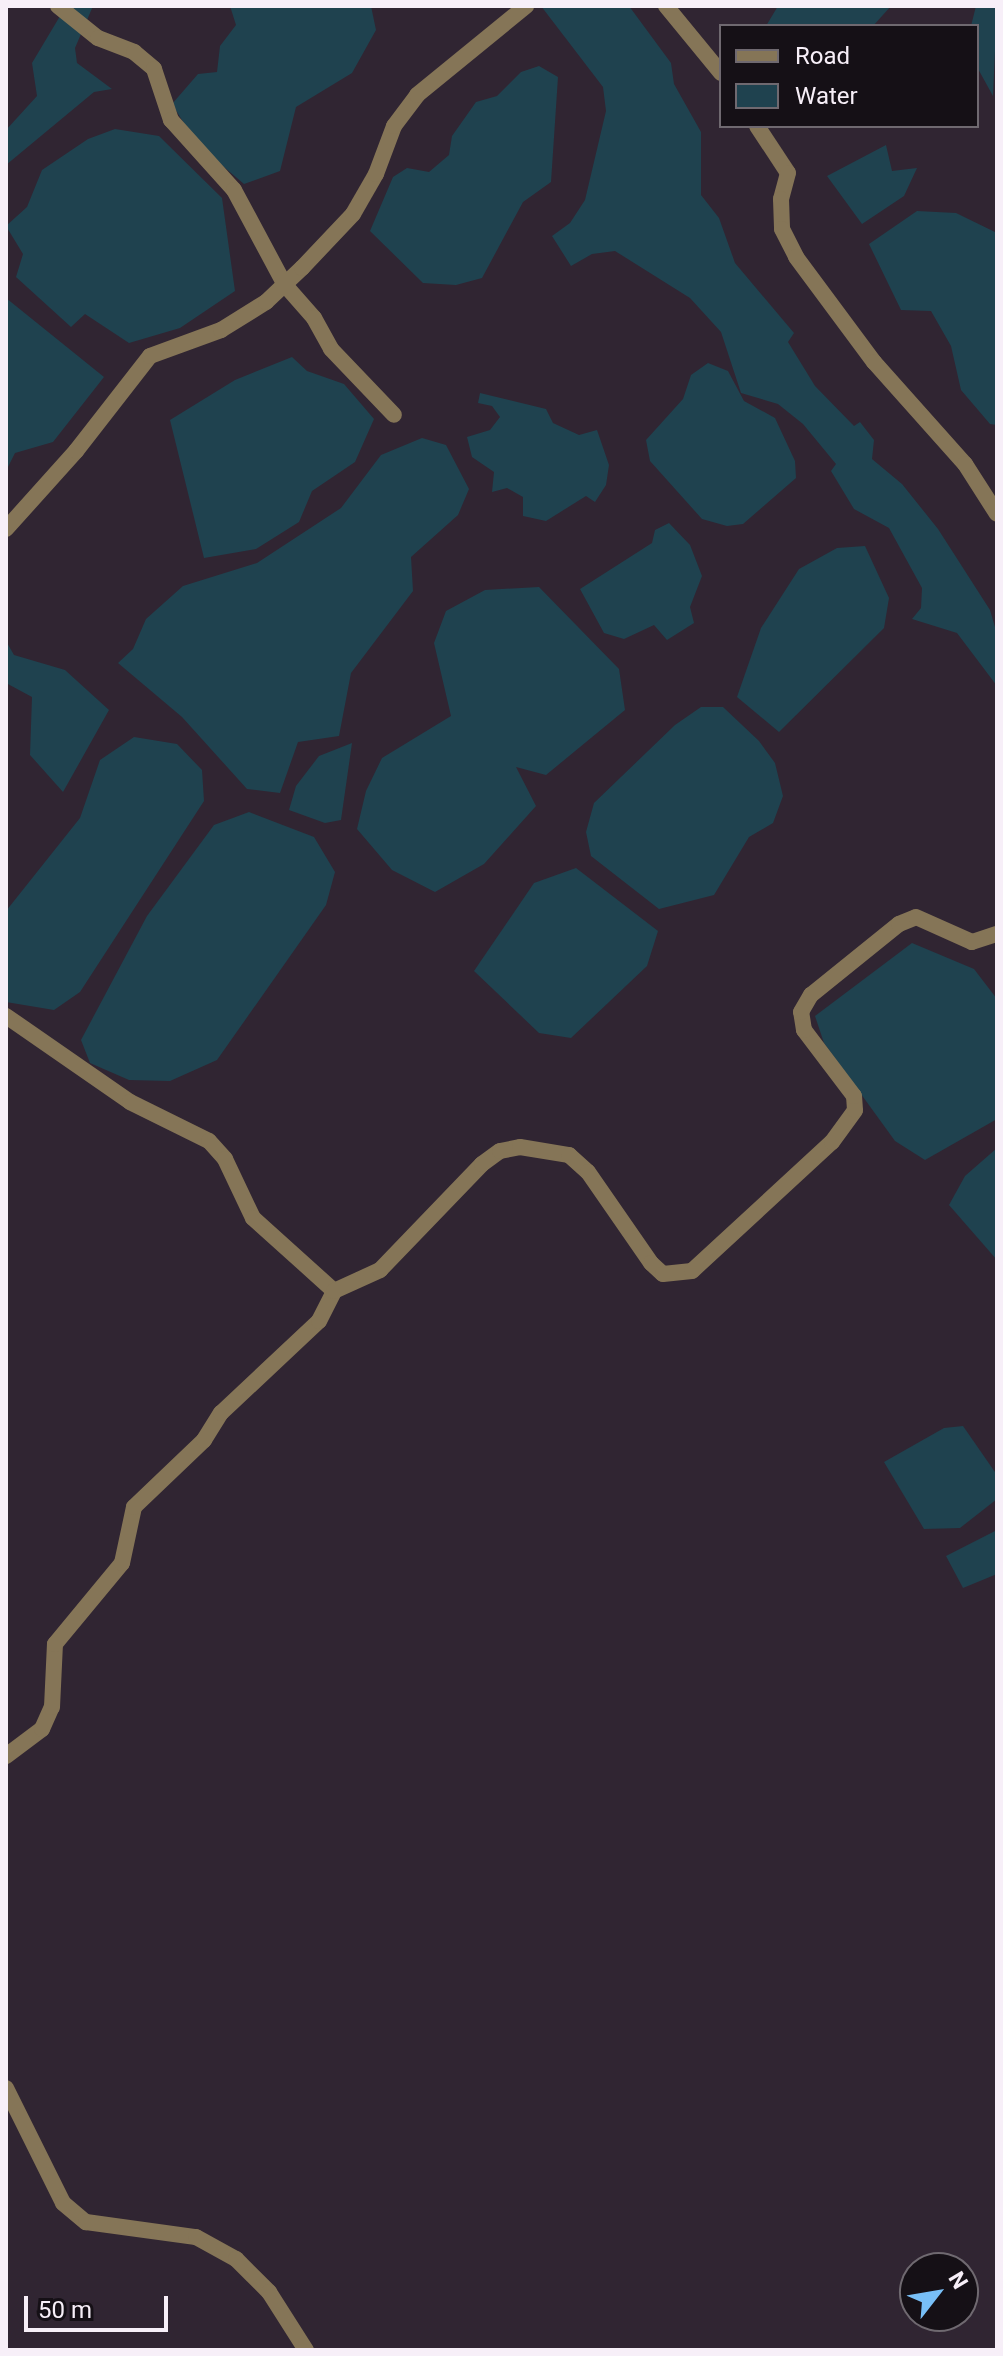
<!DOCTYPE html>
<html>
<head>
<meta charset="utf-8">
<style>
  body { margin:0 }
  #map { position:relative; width:1003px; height:2356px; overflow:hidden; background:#302532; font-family:Roboto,sans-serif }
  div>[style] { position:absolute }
  .water>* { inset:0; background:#1f424f }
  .minor>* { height:16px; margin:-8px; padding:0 8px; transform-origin:8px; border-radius:8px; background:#857557 }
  span { translate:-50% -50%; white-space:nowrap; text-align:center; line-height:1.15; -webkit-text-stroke:6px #151016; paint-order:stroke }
  .frame { position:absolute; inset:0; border:8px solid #f7eff8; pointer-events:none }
  .legend { position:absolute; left:719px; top:24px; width:260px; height:104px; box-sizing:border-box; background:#151016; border:2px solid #6f6970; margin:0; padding:10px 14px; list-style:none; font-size:24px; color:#f7eff8 }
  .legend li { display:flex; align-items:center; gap:16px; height:40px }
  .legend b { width:40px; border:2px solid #6f6970 }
  .north { position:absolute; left:899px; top:2252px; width:80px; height:80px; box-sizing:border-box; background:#151016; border:2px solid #6f6970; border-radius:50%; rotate:59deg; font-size:22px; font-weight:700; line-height:32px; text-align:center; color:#f7eff8 }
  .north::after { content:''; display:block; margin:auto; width:28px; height:36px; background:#78bff7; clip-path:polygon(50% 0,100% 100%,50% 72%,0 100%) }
  .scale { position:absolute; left:24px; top:2296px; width:144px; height:36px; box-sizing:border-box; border:4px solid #f7eff8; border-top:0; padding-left:10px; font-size:24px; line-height:28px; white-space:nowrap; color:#f7eff8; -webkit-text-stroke:6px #151016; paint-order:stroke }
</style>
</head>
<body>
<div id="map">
  <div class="water">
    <i style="clip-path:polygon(66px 6px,93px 6px,75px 48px,77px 63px,112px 89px,94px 92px,6px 165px,6px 130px,37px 96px,32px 63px)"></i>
    <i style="clip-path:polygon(230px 6px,371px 6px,376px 30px,352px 73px,296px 107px,280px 171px,244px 184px,197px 144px,172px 104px,198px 74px,217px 72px,220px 46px,236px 25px)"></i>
    <i style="clip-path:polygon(541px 6px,629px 6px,671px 63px,674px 84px,701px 132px,701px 195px,719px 218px,735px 263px,794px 333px,788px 342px,815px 386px,854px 426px,860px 422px,874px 440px,872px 459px,902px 484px,938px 529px,990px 610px,997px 634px,997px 686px,957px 633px,912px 619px,921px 608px,922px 588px,889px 528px,854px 509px,831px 471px,836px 464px,803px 424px,778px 404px,741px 393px,721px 332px,690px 298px,615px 251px,592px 254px,571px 266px,552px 236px,570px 223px,585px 200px,606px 111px,603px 87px)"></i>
    <i style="clip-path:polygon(778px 6px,891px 6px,873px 26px,766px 26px)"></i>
    <i style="clip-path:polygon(976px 6px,997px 6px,993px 96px,977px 67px,977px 26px,971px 26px)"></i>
    <i style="clip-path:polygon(539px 66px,558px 77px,551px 182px,523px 202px,482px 278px,456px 285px,423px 283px,370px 231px,393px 177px,407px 168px,429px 172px,449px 155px,452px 136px,476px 102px,497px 96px,521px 72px)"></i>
    <i style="clip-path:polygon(115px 129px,159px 136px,222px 198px,235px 291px,180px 328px,129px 343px,85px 314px,71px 327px,16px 277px,23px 254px,6px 226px,27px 207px,42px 170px,88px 139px)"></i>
    <i style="clip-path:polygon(886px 145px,892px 171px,917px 168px,904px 196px,862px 224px,827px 176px)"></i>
    <i style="clip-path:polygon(917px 211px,956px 213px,997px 233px,997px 425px,990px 424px,961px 390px,951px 346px,931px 311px,901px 310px,869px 244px)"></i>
    <i style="clip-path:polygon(6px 298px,104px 377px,53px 442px,15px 453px,6px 471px)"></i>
    <i style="clip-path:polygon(292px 357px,307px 371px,344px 384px,374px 419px,355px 462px,312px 491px,299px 522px,256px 549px,204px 558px,170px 420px,235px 380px)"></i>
    <i style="clip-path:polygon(708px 363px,728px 371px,744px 401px,775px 418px,795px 461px,796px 478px,743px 524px,727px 526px,702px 519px,650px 461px,646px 440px,683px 399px,691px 375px)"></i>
    <i style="clip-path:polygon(480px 393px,546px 409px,553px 423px,579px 435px,597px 430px,609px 465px,606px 485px,595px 502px,586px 496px,546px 521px,523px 516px,523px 497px,507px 488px,492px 492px,494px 472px,472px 457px,467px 437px,490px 430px,500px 417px,492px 406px,478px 403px)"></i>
    <i style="clip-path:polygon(422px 438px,446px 445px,469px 489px,458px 515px,411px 557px,413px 591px,351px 673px,339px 736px,298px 742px,280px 793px,247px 789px,182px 717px,118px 663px,133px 649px,146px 619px,183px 586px,257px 563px,341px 508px,381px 455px)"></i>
    <i style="clip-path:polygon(669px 523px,690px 545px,702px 576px,690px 607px,694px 623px,667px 640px,654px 625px,624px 639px,604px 633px,580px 589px,652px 543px,655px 530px)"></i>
    <i style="clip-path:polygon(865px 546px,889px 598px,884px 628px,779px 732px,737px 697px,761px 628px,799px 569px,837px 548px)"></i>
    <i style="clip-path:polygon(539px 587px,619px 669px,625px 710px,546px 775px,516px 767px,536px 806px,484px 864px,435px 892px,392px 870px,357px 829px,366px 791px,382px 758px,451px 716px,434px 643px,446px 611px,485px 590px)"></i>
    <i style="clip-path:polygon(6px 641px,14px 655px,65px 670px,109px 710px,63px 792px,30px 755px,32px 697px,6px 683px)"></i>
    <i style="clip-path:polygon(701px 707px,723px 707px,759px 741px,775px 763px,783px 796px,773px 823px,749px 837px,714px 895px,659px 909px,591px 856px,586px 832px,594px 803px,675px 725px)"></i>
    <i style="clip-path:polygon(134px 737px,177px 744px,202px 770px,204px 801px,80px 992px,54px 1010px,6px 1002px,6px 911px,80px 818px,100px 760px)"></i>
    <i style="clip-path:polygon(352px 743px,341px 820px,325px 823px,289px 810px,296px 786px,319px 756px)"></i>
    <i style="clip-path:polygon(249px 812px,314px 837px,335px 872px,326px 905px,217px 1060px,170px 1081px,129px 1080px,90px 1063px,81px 1040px,147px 916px,214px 825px)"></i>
    <i style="clip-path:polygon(576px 868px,658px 931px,647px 966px,571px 1038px,539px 1033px,474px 971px,534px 883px)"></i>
    <i style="clip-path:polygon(912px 943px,974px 969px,997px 999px,997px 1119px,925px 1160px,895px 1141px,824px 1043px,815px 1016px)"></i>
    <i style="clip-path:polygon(997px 1148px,997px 1260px,949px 1205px,965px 1176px)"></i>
    <i style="clip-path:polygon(963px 1426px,997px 1475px,997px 1499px,960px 1528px,924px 1529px,884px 1462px,944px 1428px)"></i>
    <i style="clip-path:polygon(997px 1530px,997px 1574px,963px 1588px,946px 1556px)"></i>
  </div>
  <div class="minor">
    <i style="left:58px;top:6px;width:51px;rotate:38.7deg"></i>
    <i style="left:98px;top:38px;width:39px;rotate:21deg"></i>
    <i style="left:134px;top:52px;width:26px;rotate:40deg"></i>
    <i style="left:154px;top:69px;width:54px;rotate:71.6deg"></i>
    <i style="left:171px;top:120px;width:94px;rotate:48deg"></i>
    <i style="left:234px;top:190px;width:108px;rotate:61.8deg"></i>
    <i style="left:285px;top:285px;width:44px;rotate:48.7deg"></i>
    <i style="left:314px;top:318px;width:35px;rotate:61deg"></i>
    <i style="left:331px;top:349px;width:91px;rotate:46.3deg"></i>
    <i style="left:666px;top:6px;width:87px;rotate:50.6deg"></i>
    <i style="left:757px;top:126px;width:56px;rotate:56.6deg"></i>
    <i style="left:788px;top:173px;width:27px;rotate:105deg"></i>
    <i style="left:781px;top:199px;width:30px;rotate:88deg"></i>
    <i style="left:782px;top:229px;width:31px;rotate:63deg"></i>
    <i style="left:796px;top:257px;width:131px;rotate:53.4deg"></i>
    <i style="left:874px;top:362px;width:137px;rotate:48.3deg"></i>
    <i style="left:965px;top:464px;width:59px;rotate:57.4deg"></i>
    <i style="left:6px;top:529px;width:105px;rotate:-48.1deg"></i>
    <i style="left:76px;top:451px;width:120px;rotate:-52.1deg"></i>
    <i style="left:150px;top:356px;width:76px;rotate:-20.1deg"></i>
    <i style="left:221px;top:330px;width:53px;rotate:-31.9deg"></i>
    <i style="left:266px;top:302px;width:50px;rotate:-43.4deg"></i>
    <i style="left:302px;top:268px;width:74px;rotate:-46.6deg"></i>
    <i style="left:353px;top:214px;width:46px;rotate:-60.1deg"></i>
    <i style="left:376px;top:174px;width:51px;rotate:-69.4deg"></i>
    <i style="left:394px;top:126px;width:39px;rotate:-53deg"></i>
    <i style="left:417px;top:95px;width:141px;rotate:-39.2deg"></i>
    <i style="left:6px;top:1016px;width:151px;rotate:34.7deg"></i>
    <i style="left:130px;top:1102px;width:88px;rotate:26.3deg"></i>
    <i style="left:209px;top:1141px;width:24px;rotate:48deg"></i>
    <i style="left:225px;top:1159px;width:65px;rotate:64.6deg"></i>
    <i style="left:253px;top:1218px;width:109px;rotate:42deg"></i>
    <i style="left:6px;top:1756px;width:45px;rotate:-36.9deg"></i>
    <i style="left:42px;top:1729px;width:24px;rotate:-66deg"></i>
    <i style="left:52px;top:1707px;width:63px;rotate:-87.3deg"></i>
    <i style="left:55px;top:1644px;width:105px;rotate:-50.4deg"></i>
    <i style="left:122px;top:1563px;width:57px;rotate:-77.9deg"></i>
    <i style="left:134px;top:1507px;width:97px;rotate:-43.7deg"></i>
    <i style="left:204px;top:1440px;width:32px;rotate:-58deg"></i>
    <i style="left:221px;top:1413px;width:134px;rotate:-43.2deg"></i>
    <i style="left:319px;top:1321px;width:34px;rotate:-63deg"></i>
    <i style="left:334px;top:1291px;width:51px;rotate:-24.5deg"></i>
    <i style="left:380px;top:1270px;width:147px;rotate:-46.1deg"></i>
    <i style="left:482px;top:1164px;width:22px;rotate:-36deg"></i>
    <i style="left:500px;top:1151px;width:20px;rotate:-11deg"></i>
    <i style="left:520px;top:1147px;width:50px;rotate:9.3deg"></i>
    <i style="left:569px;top:1155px;width:25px;rotate:42deg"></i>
    <i style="left:588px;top:1172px;width:111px;rotate:55.3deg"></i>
    <i style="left:651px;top:1263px;width:16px;rotate:43deg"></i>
    <i style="left:663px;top:1274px;width:29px;rotate:-6deg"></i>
    <i style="left:692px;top:1271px;width:190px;rotate:-42.7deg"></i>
    <i style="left:832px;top:1142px;width:39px;rotate:-54deg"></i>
    <i style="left:855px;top:1110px;width:14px;rotate:-94deg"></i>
    <i style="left:854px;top:1096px;width:83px;rotate:-127.1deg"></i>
    <i style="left:804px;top:1030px;width:18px;rotate:-99deg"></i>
    <i style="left:801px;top:1012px;width:20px;rotate:-60deg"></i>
    <i style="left:811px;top:995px;width:113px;rotate:-38.9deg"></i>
    <i style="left:899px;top:924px;width:18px;rotate:-22deg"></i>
    <i style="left:916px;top:917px;width:61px;rotate:24.1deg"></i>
    <i style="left:972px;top:942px;width:26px;rotate:-18deg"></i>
    <i style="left:6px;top:2088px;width:128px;rotate:63.6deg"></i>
    <i style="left:63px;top:2203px;width:30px;rotate:40deg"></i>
    <i style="left:86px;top:2222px;width:111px;rotate:7.8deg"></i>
    <i style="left:196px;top:2237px;width:46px;rotate:28.8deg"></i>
    <i style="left:236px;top:2259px;width:47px;rotate:45deg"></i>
    <i style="left:269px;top:2292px;width:69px;rotate:57.5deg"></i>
  </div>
  <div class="frame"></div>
  <ul class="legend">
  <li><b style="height:10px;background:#857557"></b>Road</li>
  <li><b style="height:22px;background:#1f424f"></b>Water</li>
  </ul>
  <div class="north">N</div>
  <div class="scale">50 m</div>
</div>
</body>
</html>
